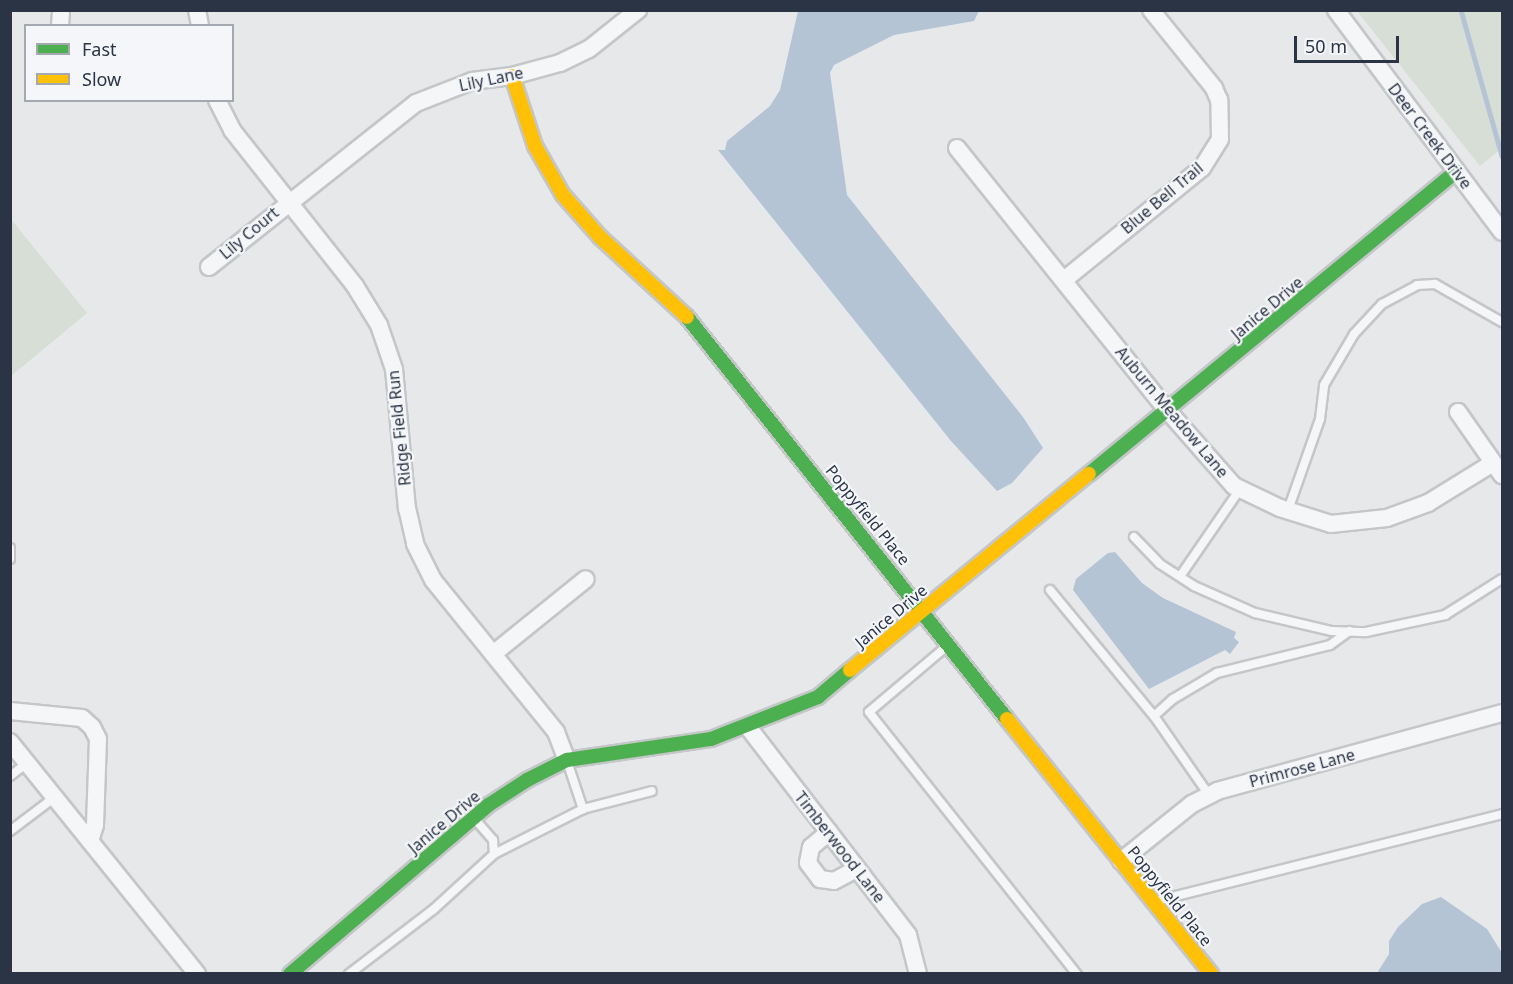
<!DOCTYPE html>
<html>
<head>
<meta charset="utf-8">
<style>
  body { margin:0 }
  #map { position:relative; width:1513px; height:984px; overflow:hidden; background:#e6e8ea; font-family:"Noto Sans",sans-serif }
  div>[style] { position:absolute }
  .green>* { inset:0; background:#d6ded6 }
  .water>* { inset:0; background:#b4c4d5 }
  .stream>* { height:4.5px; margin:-2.25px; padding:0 2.25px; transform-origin:2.25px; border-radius:2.25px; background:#b4c4d5 }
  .roads { filter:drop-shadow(2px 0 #c4c6c8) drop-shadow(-2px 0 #c4c6c8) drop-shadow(0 2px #c4c6c8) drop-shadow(0 -2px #c4c6c8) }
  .lane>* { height:8px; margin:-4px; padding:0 4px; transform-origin:4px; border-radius:4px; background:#f5f6f7 }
  .street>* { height:16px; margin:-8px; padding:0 8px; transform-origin:8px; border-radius:8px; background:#f5f6f7 }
  .fast>* { height:14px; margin:-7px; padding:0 7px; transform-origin:7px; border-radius:7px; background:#4caf50 }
  .slow>* { height:14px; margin:-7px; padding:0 7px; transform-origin:7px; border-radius:7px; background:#ffc107 }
  span { translate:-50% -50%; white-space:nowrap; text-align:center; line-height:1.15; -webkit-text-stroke:4.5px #f4f6f9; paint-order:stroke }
  .street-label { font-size:16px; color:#2b3445 }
  .frame { position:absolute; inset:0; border:12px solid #2b3445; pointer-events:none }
  .legend { position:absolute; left:24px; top:24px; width:210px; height:78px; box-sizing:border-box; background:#f4f6f9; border:2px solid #a4a8b1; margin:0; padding:8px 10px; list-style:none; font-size:18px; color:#2b3445 }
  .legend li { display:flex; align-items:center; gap:12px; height:30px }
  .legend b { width:30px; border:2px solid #a4a8b1 }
  .scale { position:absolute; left:1294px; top:36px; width:105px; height:27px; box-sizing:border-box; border:3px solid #2b3445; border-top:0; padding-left:8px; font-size:18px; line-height:21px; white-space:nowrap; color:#2b3445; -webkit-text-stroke:4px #f4f6f9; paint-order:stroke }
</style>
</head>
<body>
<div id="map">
  <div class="green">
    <i style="clip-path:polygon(1357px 11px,1502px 11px,1502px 148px,1480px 166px)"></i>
    <i style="clip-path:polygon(10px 218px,87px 313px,11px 376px,10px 376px)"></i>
  </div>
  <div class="water">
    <i style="clip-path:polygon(798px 11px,979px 11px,974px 21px,894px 35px,834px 65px,830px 73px,847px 195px,1023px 417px,1043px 448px,1012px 483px,997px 491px,951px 441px,718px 150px,725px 150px,727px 141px,770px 106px,780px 90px)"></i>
    <i style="clip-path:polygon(1115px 552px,1142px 583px,1163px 598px,1236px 632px,1234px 638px,1239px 642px,1230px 654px,1225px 650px,1149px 689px,1073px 590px,1076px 579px,1108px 553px)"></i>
    <i style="clip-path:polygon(1441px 897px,1487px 929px,1502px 953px,1502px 973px,1377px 973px,1389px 954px,1389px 941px,1398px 927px,1422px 904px)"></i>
  </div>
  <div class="stream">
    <i style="left:1461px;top:10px;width:152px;rotate:74.3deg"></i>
  </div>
  <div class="roads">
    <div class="lane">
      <i style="left:1288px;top:510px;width:96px;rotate:-70.6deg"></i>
      <i style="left:1320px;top:419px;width:34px;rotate:-83deg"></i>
      <i style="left:1324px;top:385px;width:59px;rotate:-59.5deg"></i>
      <i style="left:1354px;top:334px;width:41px;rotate:-47deg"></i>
      <i style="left:1382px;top:304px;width:40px;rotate:-28deg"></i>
      <i style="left:1417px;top:285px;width:18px;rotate:-3deg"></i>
      <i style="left:1435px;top:284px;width:77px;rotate:29.6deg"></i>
      <i style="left:1134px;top:537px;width:37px;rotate:46deg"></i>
      <i style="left:1160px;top:564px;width:40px;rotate:32.9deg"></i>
      <i style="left:1194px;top:586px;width:67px;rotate:23.9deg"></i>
      <i style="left:1255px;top:613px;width:79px;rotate:13.2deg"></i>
      <i style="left:1332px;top:631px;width:34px;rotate:2deg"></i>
      <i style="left:1366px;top:632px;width:81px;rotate:-12.1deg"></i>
      <i style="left:1445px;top:615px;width:67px;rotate:-32.3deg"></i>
      <i style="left:10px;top:548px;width:11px;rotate:90deg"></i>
      <i style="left:1181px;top:575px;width:104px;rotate:-55.5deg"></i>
      <i style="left:1050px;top:590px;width:163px;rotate:50.5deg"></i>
      <i style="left:947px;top:646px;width:102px;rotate:139.8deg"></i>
      <i style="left:869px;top:712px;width:335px;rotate:51.6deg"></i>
      <i style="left:567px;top:761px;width:51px;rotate:71.6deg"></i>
      <i style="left:583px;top:809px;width:71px;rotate:-14.6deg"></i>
      <i style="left:10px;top:776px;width:21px;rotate:-37deg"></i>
      <i style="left:1209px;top:795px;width:96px;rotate:-124.8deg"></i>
      <i style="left:1154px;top:716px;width:25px;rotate:-42deg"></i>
      <i style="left:1173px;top:699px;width:51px;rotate:-30.6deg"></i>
      <i style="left:1217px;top:673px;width:116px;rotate:-13.9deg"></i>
      <i style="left:1330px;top:645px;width:24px;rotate:-36deg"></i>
      <i style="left:10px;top:831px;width:56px;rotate:-37.1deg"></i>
      <i style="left:494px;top:854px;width:100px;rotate:-26.8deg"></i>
      <i style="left:1156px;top:901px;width:357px;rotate:-14.1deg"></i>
      <i style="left:349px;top:974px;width:107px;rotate:-37.4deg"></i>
      <i style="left:434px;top:909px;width:81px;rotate:-42.5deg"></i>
      <i style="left:494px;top:854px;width:14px;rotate:-94deg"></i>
      <i style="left:493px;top:840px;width:29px;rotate:-131deg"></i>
    </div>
    <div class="street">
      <i style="left:197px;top:10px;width:16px;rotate:79deg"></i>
      <i style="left:1336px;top:10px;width:277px;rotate:53.2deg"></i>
      <i style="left:60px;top:26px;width:16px;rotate:-86deg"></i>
      <i style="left:217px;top:100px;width:34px;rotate:63deg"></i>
      <i style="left:232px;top:130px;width:199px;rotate:51.7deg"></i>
      <i style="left:355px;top:286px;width:46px;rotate:58.4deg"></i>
      <i style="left:379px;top:325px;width:46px;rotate:71.2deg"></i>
      <i style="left:394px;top:369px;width:140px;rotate:84.7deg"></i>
      <i style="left:407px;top:508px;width:37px;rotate:77deg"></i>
      <i style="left:415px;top:544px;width:40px;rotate:63.4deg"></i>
      <i style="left:433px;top:580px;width:196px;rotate:51deg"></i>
      <i style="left:556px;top:732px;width:30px;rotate:69deg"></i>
      <i style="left:957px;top:148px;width:337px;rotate:51.3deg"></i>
      <i style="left:1168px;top:411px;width:100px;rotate:48.7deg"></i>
      <i style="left:1234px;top:486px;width:51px;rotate:25.6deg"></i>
      <i style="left:1280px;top:508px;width:53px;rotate:17.4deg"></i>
      <i style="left:1331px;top:524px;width:56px;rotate:-6.1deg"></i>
      <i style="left:1387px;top:518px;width:44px;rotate:-20.1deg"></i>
      <i style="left:1428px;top:503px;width:76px;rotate:-31.6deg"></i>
      <i style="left:209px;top:267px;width:264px;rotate:-38.4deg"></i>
      <i style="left:416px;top:103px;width:60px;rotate:-21.4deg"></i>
      <i style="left:472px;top:81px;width:40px;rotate:-7.1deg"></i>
      <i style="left:512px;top:76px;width:50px;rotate:-15.2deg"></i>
      <i style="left:560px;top:63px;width:32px;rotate:-26deg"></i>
      <i style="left:589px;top:49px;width:63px;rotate:-38.5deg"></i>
      <i style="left:1064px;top:280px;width:178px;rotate:-39.1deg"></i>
      <i style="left:1202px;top:168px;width:34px;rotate:-58deg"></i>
      <i style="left:1220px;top:139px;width:39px;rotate:-91deg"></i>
      <i style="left:1219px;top:100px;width:13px;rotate:-113deg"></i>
      <i style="left:1214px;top:88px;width:100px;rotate:-128.9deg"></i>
      <i style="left:1458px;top:412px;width:77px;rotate:55.1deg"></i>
      <i style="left:493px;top:654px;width:119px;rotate:-38.9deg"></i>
      <i style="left:10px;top:711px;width:72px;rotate:5.6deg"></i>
      <i style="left:82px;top:718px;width:13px;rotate:42deg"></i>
      <i style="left:92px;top:727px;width:13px;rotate:63deg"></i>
      <i style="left:98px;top:739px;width:86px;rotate:92deg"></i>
      <i style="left:95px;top:825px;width:17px;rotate:107deg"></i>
      <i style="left:748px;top:727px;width:262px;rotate:52.4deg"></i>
      <i style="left:908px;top:935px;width:40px;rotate:75.6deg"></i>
      <i style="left:10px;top:742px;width:298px;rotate:51.1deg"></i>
      <i style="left:829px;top:832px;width:23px;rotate:140deg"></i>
      <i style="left:811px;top:847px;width:16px;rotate:101deg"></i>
      <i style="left:808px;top:863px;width:20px;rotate:53deg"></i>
      <i style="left:820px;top:879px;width:14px;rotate:8deg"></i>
      <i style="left:834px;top:881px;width:26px;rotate:-28deg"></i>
      <i style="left:1121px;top:861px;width:91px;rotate:-38.8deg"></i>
      <i style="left:1192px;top:804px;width:28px;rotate:-27deg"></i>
      <i style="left:1217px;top:791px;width:295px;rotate:-15.3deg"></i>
    </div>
    <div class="fast">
      <i style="left:687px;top:317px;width:514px;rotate:51.48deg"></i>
      <i style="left:1089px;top:474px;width:476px;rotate:-39.5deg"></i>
      <i style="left:290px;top:974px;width:262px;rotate:-40.4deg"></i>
      <i style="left:490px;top:804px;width:44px;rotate:-33deg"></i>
      <i style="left:527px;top:780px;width:45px;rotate:-26.6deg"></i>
      <i style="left:567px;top:760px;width:146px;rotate:-8.3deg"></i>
      <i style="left:711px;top:739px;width:115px;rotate:-21.4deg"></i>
      <i style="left:818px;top:697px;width:42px;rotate:-40.2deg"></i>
    </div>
    <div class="slow">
      <i style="left:512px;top:76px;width:74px;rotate:71.8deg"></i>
      <i style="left:535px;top:146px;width:56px;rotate:60.3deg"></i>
      <i style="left:563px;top:195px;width:56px;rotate:48.6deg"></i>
      <i style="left:600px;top:237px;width:118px;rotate:42.6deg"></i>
      <i style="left:850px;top:670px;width:309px;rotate:-39.4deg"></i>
      <i style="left:1007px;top:719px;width:327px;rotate:51.3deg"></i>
    </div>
  </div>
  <div class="street-label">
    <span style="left:491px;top:79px;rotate:-12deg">Lily Lane</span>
    <span style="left:1430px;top:136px;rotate:53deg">Deer Creek Drive</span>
    <span style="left:1162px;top:198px;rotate:-40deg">Blue Bell Trail</span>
    <span style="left:249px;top:233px;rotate:-40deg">Lily Court</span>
    <span style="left:1267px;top:308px;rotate:-40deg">Janice Drive</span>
    <span style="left:1172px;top:412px;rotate:50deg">Auburn Meadow Lane</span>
    <span style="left:399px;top:428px;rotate:-96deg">Ridge Field Run</span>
    <span style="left:868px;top:515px;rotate:51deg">Poppyfield Place</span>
    <span style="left:891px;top:616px;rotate:-40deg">Janice Drive</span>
    <span style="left:1302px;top:768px;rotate:-15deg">Primrose Lane</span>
    <span style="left:444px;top:822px;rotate:-40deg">Janice Drive</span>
    <span style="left:840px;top:847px;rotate:52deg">Timberwood Lane</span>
    <span style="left:1170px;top:896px;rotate:51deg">Poppyfield Place</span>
  </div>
  <div class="frame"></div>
  <ul class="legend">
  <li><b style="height:8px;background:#4caf50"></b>Fast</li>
  <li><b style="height:8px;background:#ffc107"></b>Slow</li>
  </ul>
  <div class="scale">50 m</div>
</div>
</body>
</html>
